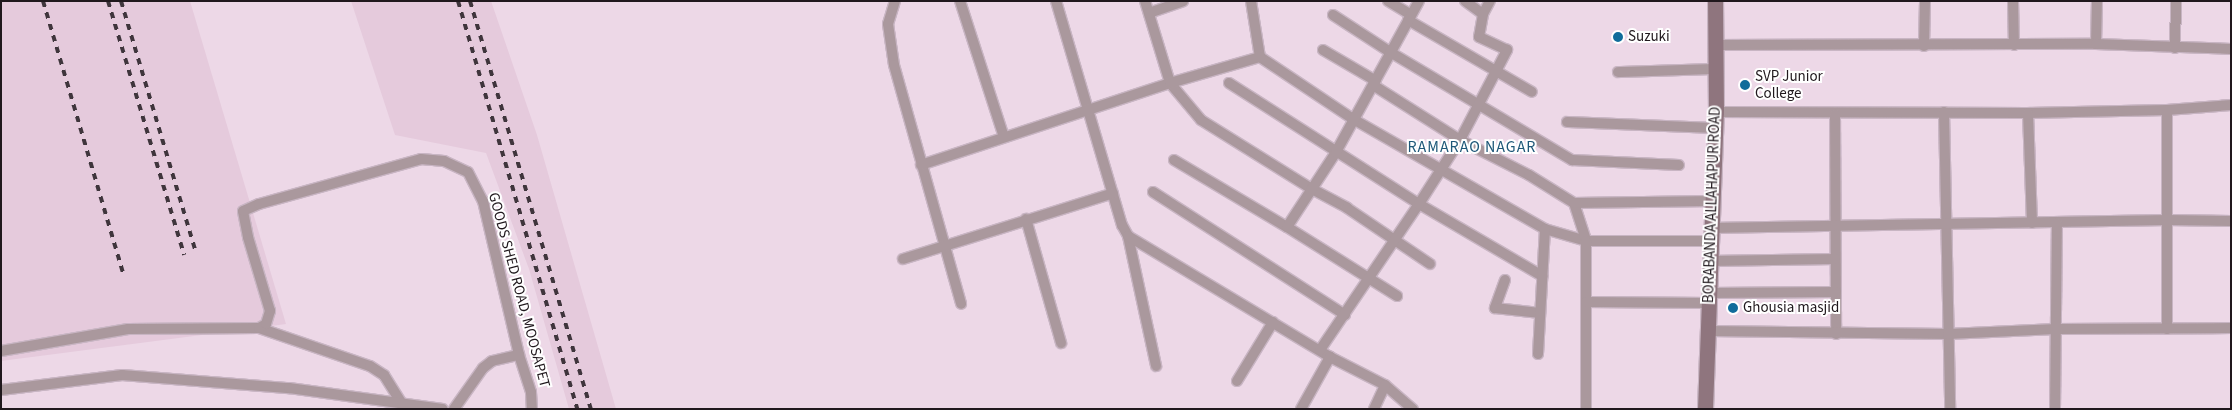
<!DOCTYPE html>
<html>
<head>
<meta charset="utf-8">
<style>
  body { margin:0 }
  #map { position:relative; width:2232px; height:410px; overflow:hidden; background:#edd8e7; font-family:"Source Sans 3",sans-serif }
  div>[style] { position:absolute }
  .built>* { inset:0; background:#e5cadc }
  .roads { filter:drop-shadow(1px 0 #c8b5c3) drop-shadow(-1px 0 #c8b5c3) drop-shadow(0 1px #c8b5c3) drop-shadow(0 -1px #c8b5c3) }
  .street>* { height:10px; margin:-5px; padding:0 5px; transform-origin:5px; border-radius:5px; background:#aa989d }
  .secondary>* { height:15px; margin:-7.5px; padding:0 7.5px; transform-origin:7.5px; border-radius:7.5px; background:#8f757e }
  .rail>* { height:4px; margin-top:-2px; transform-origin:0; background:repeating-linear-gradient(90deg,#3f353c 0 6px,transparent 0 12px) }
  .dots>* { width:14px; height:14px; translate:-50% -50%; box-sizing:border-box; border:2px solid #fff; border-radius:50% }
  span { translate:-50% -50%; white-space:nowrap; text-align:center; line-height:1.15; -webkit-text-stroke:4px #fff; paint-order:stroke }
  .poi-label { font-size:15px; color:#20181d }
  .left { translate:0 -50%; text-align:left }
  .street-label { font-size:15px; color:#20181d }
  .neighbourhood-label { font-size:16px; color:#1e5778; letter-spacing:1px }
  .frame { position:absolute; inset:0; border:2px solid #20181d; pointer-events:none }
</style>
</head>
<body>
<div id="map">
  <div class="built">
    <i style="clip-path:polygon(1px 1px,190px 1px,286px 324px,1px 361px)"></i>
    <i style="clip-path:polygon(351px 1px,491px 1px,537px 135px,616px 409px,569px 409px,529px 269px,486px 153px,395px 135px)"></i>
  </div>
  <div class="roads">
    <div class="street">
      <i style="left:895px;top:1px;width:24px;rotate:107deg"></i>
      <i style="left:888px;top:24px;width:41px;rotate:81.7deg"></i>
      <i style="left:894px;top:65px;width:248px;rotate:74.3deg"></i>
      <i style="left:960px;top:1px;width:143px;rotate:72.1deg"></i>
      <i style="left:1056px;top:1px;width:234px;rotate:73.6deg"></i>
      <i style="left:1122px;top:225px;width:13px;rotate:61deg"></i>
      <i style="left:1128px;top:236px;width:133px;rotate:77.8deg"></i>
      <i style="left:1145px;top:1px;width:86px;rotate:73deg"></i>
      <i style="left:1170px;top:83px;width:48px;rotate:50deg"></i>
      <i style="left:1201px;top:120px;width:131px;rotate:31.9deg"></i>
      <i style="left:1312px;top:189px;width:40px;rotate:28deg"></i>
      <i style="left:1347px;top:208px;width:100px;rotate:34deg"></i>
      <i style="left:1251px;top:1px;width:57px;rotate:80.9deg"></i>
      <i style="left:1260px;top:57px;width:112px;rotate:33.7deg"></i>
      <i style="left:1353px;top:119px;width:221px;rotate:29.8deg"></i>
      <i style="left:1545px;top:229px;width:43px;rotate:16.3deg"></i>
      <i style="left:1586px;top:241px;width:124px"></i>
      <i style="left:1388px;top:1px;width:27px;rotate:31deg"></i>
      <i style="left:1465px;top:1px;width:22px;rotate:36deg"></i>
      <i style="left:1483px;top:14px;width:15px;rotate:-62deg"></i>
      <i style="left:2013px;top:1px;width:44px;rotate:88.7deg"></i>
      <i style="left:1149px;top:13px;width:36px;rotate:-19deg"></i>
      <i style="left:1333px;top:15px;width:68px;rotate:33deg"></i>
      <i style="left:1390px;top:52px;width:212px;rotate:30.7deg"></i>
      <i style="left:1572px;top:160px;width:107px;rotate:2.7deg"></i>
      <i style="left:1408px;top:20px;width:143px;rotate:30.1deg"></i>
      <i style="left:2096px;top:44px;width:43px;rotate:-88.7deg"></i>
      <i style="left:1716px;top:45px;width:380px;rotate:-0.2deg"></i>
      <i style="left:2096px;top:44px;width:135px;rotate:2.1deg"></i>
      <i style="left:1924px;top:46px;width:45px;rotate:-88.7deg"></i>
      <i style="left:2175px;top:48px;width:47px;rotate:-88.8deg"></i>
      <i style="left:1323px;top:50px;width:61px;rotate:30.3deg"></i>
      <i style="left:1618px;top:72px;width:98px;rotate:-1.8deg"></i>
      <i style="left:1229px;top:83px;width:225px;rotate:32.5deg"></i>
      <i style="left:1419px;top:204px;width:143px;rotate:30.3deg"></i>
      <i style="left:1373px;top:85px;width:103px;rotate:32.3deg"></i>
      <i style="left:1460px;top:140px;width:77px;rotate:26.9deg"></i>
      <i style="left:1529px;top:175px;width:53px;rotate:31.9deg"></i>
      <i style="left:1574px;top:203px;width:40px;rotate:72deg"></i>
      <i style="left:1586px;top:241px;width:168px;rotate:90deg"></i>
      <i style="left:1716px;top:112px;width:312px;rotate:0.2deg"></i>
      <i style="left:2028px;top:113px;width:139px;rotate:-1.2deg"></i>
      <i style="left:2167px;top:110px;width:64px;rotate:-4.5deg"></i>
      <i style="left:1944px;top:112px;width:297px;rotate:88.8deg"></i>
      <i style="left:2028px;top:113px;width:110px;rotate:87.9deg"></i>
      <i style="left:1835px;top:114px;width:220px;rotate:89.7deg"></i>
      <i style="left:1567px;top:122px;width:148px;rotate:2.3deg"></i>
      <i style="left:1174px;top:160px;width:131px;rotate:30.7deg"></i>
      <i style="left:1287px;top:227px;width:130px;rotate:32.1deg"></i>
      <i style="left:921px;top:165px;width:262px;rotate:-18.2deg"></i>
      <i style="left:1170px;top:83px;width:94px;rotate:-16.1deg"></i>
      <i style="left:1153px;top:192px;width:228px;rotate:32.6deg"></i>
      <i style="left:1574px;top:203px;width:138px;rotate:-0.8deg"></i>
      <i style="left:1026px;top:219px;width:129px;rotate:74.2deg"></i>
      <i style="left:1287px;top:227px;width:90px;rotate:-56.8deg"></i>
      <i style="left:1336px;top:152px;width:172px;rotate:-61.2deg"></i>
      <i style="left:1710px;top:228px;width:458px;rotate:-1deg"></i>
      <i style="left:2168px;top:220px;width:63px;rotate:0.9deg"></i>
      <i style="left:1128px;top:236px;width:235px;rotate:30.9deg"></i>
      <i style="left:1330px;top:357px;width:62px;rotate:27deg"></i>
      <i style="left:1385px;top:385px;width:37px;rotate:41deg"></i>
      <i style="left:903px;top:259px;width:220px;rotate:-17.4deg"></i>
      <i style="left:1710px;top:261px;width:125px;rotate:-0.9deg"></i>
      <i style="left:1505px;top:280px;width:30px;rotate:110deg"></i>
      <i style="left:1495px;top:308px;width:45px;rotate:6.3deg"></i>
      <i style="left:1709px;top:293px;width:127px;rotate:-0.5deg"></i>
      <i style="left:1586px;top:302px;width:123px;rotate:0.5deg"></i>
      <i style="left:259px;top:328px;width:117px;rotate:18.9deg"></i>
      <i style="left:370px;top:366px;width:17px;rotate:33deg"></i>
      <i style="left:384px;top:375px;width:32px;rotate:58deg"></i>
      <i style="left:2167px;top:329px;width:219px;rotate:-90deg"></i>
      <i style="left:1709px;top:331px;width:239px;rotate:0.7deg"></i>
      <i style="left:1948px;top:334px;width:108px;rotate:-2.7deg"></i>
      <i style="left:2056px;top:329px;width:175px;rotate:-0.3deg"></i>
      <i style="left:1320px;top:350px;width:176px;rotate:-55.9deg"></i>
      <i style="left:1419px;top:204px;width:76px;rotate:-57.4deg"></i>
      <i style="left:1460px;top:140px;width:102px;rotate:-62.4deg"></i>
      <i style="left:1507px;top:50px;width:31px;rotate:-155deg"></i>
      <i style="left:1479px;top:37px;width:23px;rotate:-80deg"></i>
      <i style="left:1px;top:351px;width:129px;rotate:-9.8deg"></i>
      <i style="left:128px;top:329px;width:131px;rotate:-0.4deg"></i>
      <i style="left:259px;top:328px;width:8px;rotate:-30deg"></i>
      <i style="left:266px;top:324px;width:14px;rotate:-73deg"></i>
      <i style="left:270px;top:311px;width:77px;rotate:-106.6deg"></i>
      <i style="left:248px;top:237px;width:26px;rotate:-101deg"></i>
      <i style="left:243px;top:211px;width:17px;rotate:-24deg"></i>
      <i style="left:259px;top:204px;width:168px;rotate:-15.5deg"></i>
      <i style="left:421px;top:159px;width:23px;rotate:5deg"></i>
      <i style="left:444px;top:161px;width:26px;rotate:25deg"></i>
      <i style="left:468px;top:172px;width:33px;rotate:63deg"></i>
      <i style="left:483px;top:201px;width:158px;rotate:76.8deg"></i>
      <i style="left:519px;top:355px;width:39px;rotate:72deg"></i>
      <i style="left:531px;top:392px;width:17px;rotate:87deg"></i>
      <i style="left:1538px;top:354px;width:125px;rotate:-86.8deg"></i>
      <i style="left:1237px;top:381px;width:69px;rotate:-58.6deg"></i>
      <i style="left:1px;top:390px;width:122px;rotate:-7.1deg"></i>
      <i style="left:122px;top:375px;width:168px;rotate:4.5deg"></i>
      <i style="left:289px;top:388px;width:155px;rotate:7.8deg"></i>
      <i style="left:454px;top:409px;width:50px;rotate:-54.7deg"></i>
      <i style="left:483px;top:368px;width:11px;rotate:-38deg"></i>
      <i style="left:492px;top:361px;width:28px;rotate:-13deg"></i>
      <i style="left:1301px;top:409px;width:60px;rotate:-60.9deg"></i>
      <i style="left:1374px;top:409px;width:26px;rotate:-65deg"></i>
      <i style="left:2055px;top:409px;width:186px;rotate:-89.4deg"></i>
    </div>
    <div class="secondary">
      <i style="left:1705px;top:409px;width:297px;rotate:-87.9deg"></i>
      <i style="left:1716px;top:112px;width:111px;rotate:-90.5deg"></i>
    </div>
  </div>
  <div class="rail">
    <i style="left:43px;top:1px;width:287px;rotate:73.6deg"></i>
    <i style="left:108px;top:1px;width:265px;rotate:73.3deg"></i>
    <i style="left:121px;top:1px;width:259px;rotate:73.4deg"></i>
    <i style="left:458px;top:1px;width:425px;rotate:73.7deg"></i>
    <i style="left:470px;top:1px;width:426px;rotate:73.5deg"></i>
  </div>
  <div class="dots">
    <i style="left:1618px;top:37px;background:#106c9b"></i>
    <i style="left:1745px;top:85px;background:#106c9b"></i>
    <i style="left:1733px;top:308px;background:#106c9b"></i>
  </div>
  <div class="poi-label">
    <span class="left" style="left:1628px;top:37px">Suzuki</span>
    <span class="left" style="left:1755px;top:85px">SVP Junior<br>College</span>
    <span class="left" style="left:1743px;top:308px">Ghousia masjid</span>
  </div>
  <div class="street-label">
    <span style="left:1712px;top:205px;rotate:-88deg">BORABANDA ALLAHAPUR ROAD</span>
    <span style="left:519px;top:290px;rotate:75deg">GOODS SHED ROAD, MOOSAPET</span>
  </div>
  <div class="neighbourhood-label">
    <span style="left:1472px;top:147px">RAMARAO NAGAR</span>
  </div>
  <div class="frame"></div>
</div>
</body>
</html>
